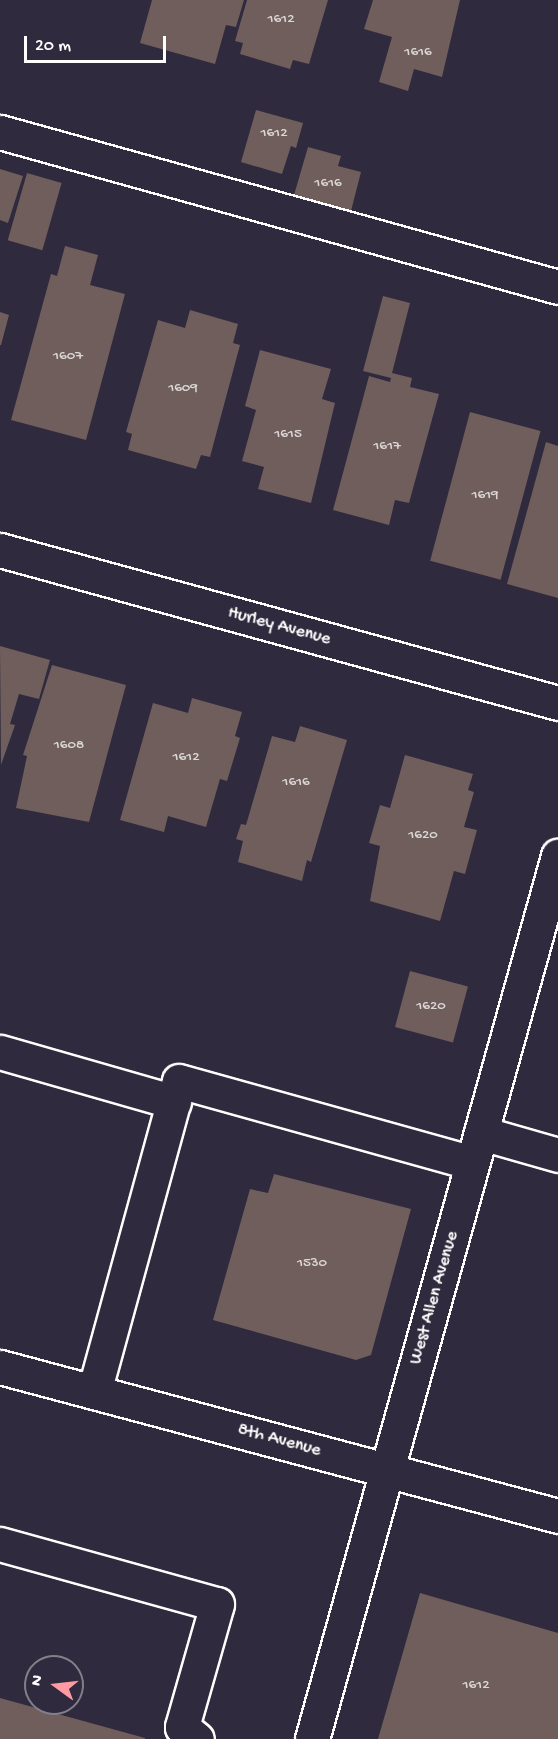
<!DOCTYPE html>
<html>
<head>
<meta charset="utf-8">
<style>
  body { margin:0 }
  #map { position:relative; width:558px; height:1739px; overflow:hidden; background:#2f2a3d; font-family:"Gochi Hand",sans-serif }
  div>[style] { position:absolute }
  .building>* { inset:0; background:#6f5e5c; transform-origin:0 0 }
  .roads { filter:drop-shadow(2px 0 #fff) drop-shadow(-2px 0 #fff) drop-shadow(0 2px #fff) drop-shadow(0 -2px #fff) }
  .minor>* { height:33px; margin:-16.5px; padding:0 16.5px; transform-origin:16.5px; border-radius:16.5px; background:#2f2a3d }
  .major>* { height:33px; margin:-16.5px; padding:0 16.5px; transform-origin:16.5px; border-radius:16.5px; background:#2f2a3d }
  span { translate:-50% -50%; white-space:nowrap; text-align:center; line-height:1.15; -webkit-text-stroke:5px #2f2a3d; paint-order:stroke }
  .number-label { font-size:15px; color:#dbd7d6 }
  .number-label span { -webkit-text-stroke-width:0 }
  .street-label { font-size:18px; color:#fff }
  .north { position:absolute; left:24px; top:1655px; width:60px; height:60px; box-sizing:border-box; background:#2f2a3d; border:2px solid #827f8b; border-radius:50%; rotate:285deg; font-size:16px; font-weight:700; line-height:24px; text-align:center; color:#fff }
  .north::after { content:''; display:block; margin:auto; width:21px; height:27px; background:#ff9aa2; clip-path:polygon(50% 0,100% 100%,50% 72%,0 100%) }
  .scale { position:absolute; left:24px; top:36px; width:142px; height:27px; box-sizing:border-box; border:3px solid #fff; border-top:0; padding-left:8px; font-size:18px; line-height:21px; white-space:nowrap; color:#fff; -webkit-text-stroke:4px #2f2a3d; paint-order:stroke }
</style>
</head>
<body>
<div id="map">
  <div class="building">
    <i style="clip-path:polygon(152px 0,244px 0,236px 27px,226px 25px,215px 64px,140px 43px)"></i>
    <i style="clip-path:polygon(247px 0,328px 0,309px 64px,293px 60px,290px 69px,240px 54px,243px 43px,235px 41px)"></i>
    <i style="clip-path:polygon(373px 0,460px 0,442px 77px,414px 69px,408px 91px,379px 82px,392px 37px,364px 29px)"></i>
    <i style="clip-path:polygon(256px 110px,303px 123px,296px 148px,291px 146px,282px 174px,241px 162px)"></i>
    <i style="clip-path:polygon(308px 147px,341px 156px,338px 166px,361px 172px,351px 211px,294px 195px)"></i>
    <i style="clip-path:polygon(0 169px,23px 176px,8px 223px,0 220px)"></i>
    <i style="left:27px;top:173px;width:36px;height:70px;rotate:16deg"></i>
    <i style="clip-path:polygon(65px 246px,98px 255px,90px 285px,125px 294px,86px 440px,11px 420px,51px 274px,57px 276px)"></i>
    <i style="clip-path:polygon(383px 296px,410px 303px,392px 373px,412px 378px,410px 387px,439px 394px,409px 503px,395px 500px,389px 525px,333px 510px,369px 376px,390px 382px,391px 378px,363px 371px)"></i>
    <i style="clip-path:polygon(190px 310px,238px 324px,233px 343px,240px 345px,210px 457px,201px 455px,196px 469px,128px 450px,132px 434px,126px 432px,158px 320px,185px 328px)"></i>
    <i style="clip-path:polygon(0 312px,9px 315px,1px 345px,0 345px)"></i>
    <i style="clip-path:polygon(260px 350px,331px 369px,322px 399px,335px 403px,311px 503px,258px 489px,264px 467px,242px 461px,256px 410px,245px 406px)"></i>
    <i style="left:470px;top:412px;width:73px;height:154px;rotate:15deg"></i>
    <i style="clip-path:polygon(546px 442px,558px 446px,558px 598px,507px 584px)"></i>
    <i style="clip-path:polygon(0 646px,50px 660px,39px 699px,19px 694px,10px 724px,15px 725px,1px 765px)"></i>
    <i style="clip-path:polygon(52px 665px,126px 685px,89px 822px,16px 808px,27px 756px,23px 755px)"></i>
    <i style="clip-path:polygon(192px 698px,242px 712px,235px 736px,240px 738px,227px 781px,220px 779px,206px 827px,168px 816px,164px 832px,120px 820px,153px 703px,188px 713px)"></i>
    <i style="clip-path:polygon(300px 726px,347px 740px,311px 862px,307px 860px,302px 881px,238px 862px,243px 841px,236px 839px,241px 824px,246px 825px,272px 736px,295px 742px)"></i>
    <i style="clip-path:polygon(405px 755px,473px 774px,468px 790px,474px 792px,464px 827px,477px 830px,465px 874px,454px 871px,440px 921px,370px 901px,380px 846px,369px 843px,380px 805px,390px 808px)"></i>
    <i style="left:410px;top:971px;width:60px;height:58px;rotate:15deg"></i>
    <i style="clip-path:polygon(274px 1174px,411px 1209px,371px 1355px,356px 1360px,213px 1320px,250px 1189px,268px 1193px)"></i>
    <i style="clip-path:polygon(420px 1593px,558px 1633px,558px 1739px,378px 1739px)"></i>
    <i style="clip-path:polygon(0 1698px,145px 1738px,145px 1739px,0 1739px)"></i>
  </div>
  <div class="roads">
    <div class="minor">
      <i style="left:0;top:132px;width:579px;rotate:15.52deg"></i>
      <i style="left:0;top:550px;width:579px;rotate:15.33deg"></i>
      <i style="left:0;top:1052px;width:181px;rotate:16deg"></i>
      <i style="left:481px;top:1133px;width:80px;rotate:15.9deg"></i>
      <i style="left:94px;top:1392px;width:322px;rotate:-74.7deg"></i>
      <i style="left:179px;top:1081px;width:304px;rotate:15.6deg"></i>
      <i style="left:0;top:1544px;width:225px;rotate:15.5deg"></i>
      <i style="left:217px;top:1604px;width:128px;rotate:105.9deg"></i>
      <i style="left:182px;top:1727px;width:19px;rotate:39deg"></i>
      <i style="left:312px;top:1739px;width:917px;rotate:-74.43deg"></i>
    </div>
    <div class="major">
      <i style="left:0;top:1367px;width:578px;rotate:14.95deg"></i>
    </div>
  </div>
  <div class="number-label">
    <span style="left:281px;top:20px">1612</span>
    <span style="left:418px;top:53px">1616</span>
    <span style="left:274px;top:134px">1612</span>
    <span style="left:328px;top:184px">1616</span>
    <span style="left:68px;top:357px">1607</span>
    <span style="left:183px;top:389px">1609</span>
    <span style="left:288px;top:435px">1615</span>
    <span style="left:387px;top:447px">1617</span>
    <span style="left:485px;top:496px">1619</span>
    <span style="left:69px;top:746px">1608</span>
    <span style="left:186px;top:758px">1612</span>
    <span style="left:296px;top:783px">1616</span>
    <span style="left:423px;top:836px">1620</span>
    <span style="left:431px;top:1007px">1620</span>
    <span style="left:312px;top:1264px">1530</span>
    <span style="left:476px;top:1686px">1612</span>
  </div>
  <div class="street-label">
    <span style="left:279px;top:627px;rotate:15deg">Hurley Avenue</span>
    <span style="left:435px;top:1298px;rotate:-74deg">West Allen Avenue</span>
    <span style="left:279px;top:1441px;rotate:15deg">8th Avenue</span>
  </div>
  <div class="north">N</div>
  <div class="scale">20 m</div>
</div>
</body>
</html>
